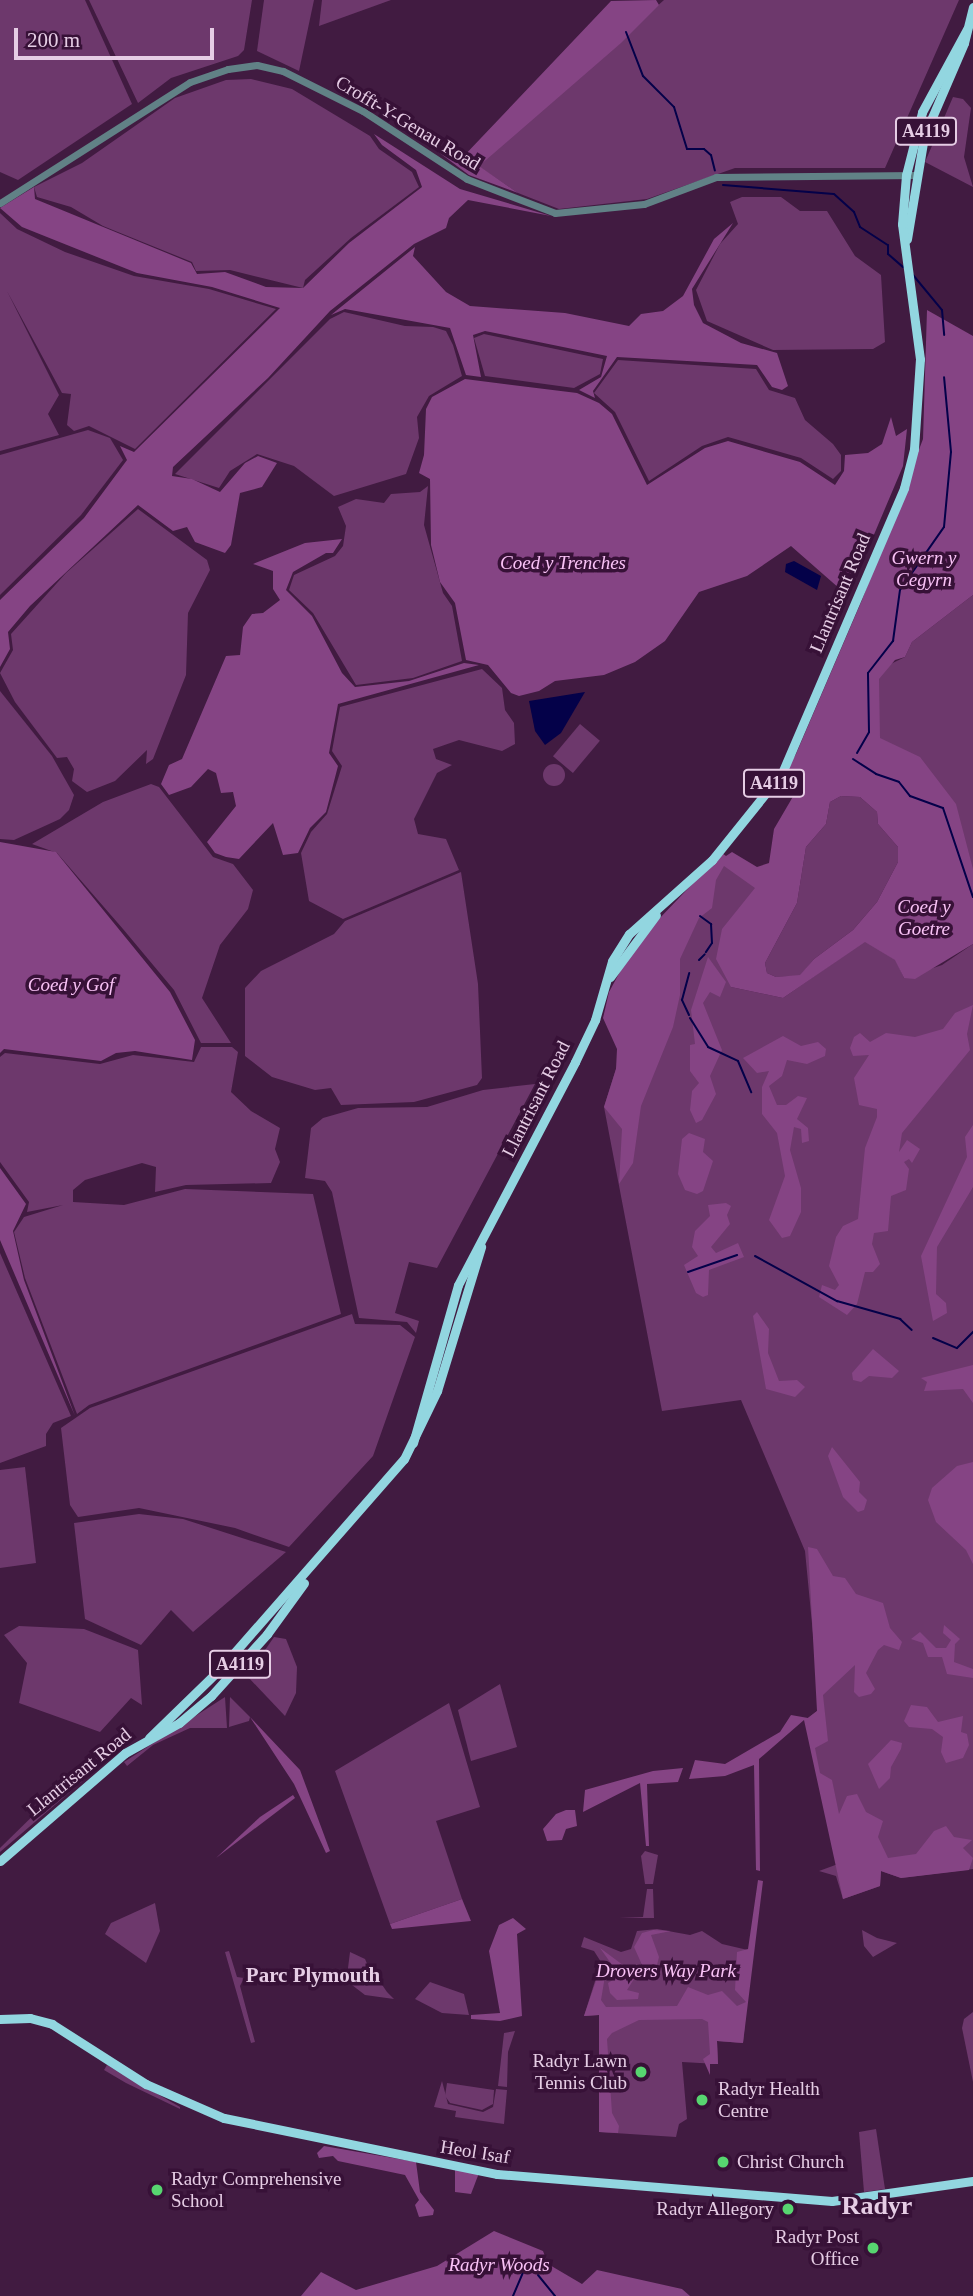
<!DOCTYPE html>
<html>
<head>
<meta charset="utf-8">
<style>
  body { margin:0 }
  #map { position:relative; width:973px; height:2296px; overflow:hidden; background:#411b41; font-family:Georgia,serif }
  div>[style] { position:absolute }
  .green>* { inset:0; background:#6d386c; transform-origin:0 0 }
  .round { border-radius:50% }
  .forest>* { inset:0; background:#854484 }
  .water>* { inset:0; background:#040149 }
  .stream>* { height:2px; margin:-1px; padding:0 1px; transform-origin:1px; border-radius:1px; background:#040149 }
  .minor>* { height:7px; margin:-3.5px; padding:0 3.5px; transform-origin:3.5px; border-radius:3.5px; background:#618186 }
  .major>* { height:9px; margin:-4.5px; padding:0 4.5px; transform-origin:4.5px; border-radius:4.5px; background:#92d6e0 }
  .dots>* { width:19px; height:19px; translate:-50% -50%; box-sizing:border-box; border:4px solid #371137; border-radius:50% }
  span { translate:-50% -50%; white-space:nowrap; text-align:center; line-height:1.15; -webkit-text-stroke:7px #371137; paint-order:stroke }
  .shield-label span { padding:2px 5px; background:#371137; border:2px solid; border-radius:5px; -webkit-text-stroke-width:0 }
  .shield-label { font-size:18px; color:#e6cde5; font-weight:700 }
  .street-label { font-size:19px; color:#e6cde5 }
  .park-label { font-size:19px; color:#f9c2f6; font-style:italic }
  .poi-label { font-size:19px; color:#e6cde5 }
  .right { translate:-100% -50%; text-align:right }
  .left { translate:0 -50%; text-align:left }
  .neighbourhood-label { font-size:21px; color:#e6cde5; font-weight:700 }
  .district-label { font-size:26px; color:#e6cde5; font-weight:700 }
  .scale { position:absolute; left:14px; top:28px; width:200px; height:32px; box-sizing:border-box; border:4px solid #e6cde5; border-top:0; padding-left:9px; font-size:21px; line-height:24px; white-space:nowrap; color:#e6cde5; -webkit-text-stroke:5px #371137; paint-order:stroke }
</style>
</head>
<body>
<div id="map">
  <div class="green">
    <i style="clip-path:polygon(0 0,85px 0,132px 104px,18px 180px,0 172px)"></i>
    <i style="clip-path:polygon(89px 0,252px 0,244px 50px,238px 56px,171px 78px,138px 103px)"></i>
    <i style="clip-path:polygon(264px 0,314px 0,299px 71px,257px 51px)"></i>
    <i style="clip-path:polygon(322px 0,391px 0,319px 26px)"></i>
    <i style="clip-path:polygon(664px 0,959px 0,885px 168px,735px 168px,647px 199px,559px 209px,518px 193px,478px 166px)"></i>
    <i style="clip-path:polygon(251px 79px,292px 89px,370px 136px,379px 149px,412px 172px,419px 187px,351px 238px,305px 280px,303px 288px,230px 270px,196px 271px,192px 262px,103px 226px,71px 207px,37px 197px,34px 187px,82px 163px,175px 98px,226px 80px)"></i>
    <i style="clip-path:polygon(953px 97px,963px 99px,971px 108px,964px 157px,973px 187px,925px 162px)"></i>
    <i style="clip-path:polygon(742px 197px,781px 197px,800px 211px,827px 211px,855px 256px,881px 275px,885px 342px,873px 349px,773px 350px,707px 321px,696px 290px,720px 244px,738px 224px,730px 202px)"></i>
    <i style="clip-path:polygon(0 213px,17px 229px,65px 252px,134px 276px,209px 289px,276px 309px,135px 449px,89px 426px,74px 431px,67px 425px,71px 394px,62px 393px,7px 291px,59px 395px,48px 414px,59px 435px,0 451px)"></i>
    <i style="clip-path:polygon(344px 312px,405px 326px,433px 327px,446px 331px,453px 345px,462px 376px,429px 396px,417px 417px,419px 438px,406px 474px,334px 496px,294px 466px,257px 454px,230px 471px,219px 488px,175px 474px,330px 319px)"></i>
    <i style="clip-path:polygon(484px 334px,603px 359px,600px 374px,574px 388px,485px 376px,474px 338px)"></i>
    <i style="clip-path:polygon(618px 360px,756px 369px,769px 390px,795px 398px,805px 420px,833px 444px,841px 455px,841px 471px,833px 479px,801px 458px,728px 437px,702px 446px,649px 481px,615px 412px,594px 393px)"></i>
    <i style="clip-path:polygon(88px 430px,110px 438px,123px 460px,81px 515px,0 595px,0 455px)"></i>
    <i style="clip-path:polygon(428px 486px,424px 525px,443px 593px,452px 606px,462px 661px,413px 678px,356px 685px,313px 613px,289px 590px,294px 575px,335px 556px,343px 546px,346px 526px,338px 507px,356px 499px,384px 503px,391px 494px,420px 492px)"></i>
    <i style="clip-path:polygon(138px 509px,207px 560px,210px 570px,188px 613px,186px 675px,153px 759px,146px 764px,147px 750px,115px 781px,87px 792px,72px 781px,74px 769px,67px 757px,57px 758px,15px 702px,0 673px,13px 650px,11px 634px,66px 573px)"></i>
    <i style="clip-path:polygon(973px 595px,973px 894px,871px 741px,870px 674px,905px 657px,912px 642px)"></i>
    <i style="clip-path:polygon(482px 669px,502px 688px,505px 710px,514px 723px,515px 744px,502px 751px,459px 740px,433px 749px,436px 759px,452px 765px,437px 773px,414px 819px,418px 834px,446px 839px,459px 870px,343px 919px,309px 901px,301px 853px,311px 832px,327px 814px,342px 766px,332px 751px,340px 707px)"></i>
    <i style="clip-path:polygon(0 691px,52px 756px,74px 795px,69px 810px,60px 819px,14px 840px,0 839px)"></i>
    <i style="left:580px;top:724px;width:26px;height:42px;rotate:40deg"></i>
    <i class="round" style="left:543px;top:764px;width:22px;height:22px"></i>
    <i style="clip-path:polygon(151px 784px,159px 787px,213px 857px,233px 864px,253px 890px,248px 909px,220px 945px,202px 998px,231px 1043px,201px 1043px,174px 990px,123px 929px,57px 853px,32px 844px,103px 802px)"></i>
    <i style="clip-path:polygon(841px 796px,860px 797px,877px 812px,878px 824px,898px 847px,898px 862px,877px 902px,853px 930px,814px 959px,800px 976px,776px 977px,767px 973px,765px 963px,797px 903px,806px 847px,826px 824px,830px 802px)"></i>
    <i style="clip-path:polygon(728px 858px,763px 885px,731px 987px,783px 998px,865px 941px,896px 960px,904px 978px,942px 965px,973px 944px,973px 1869px,901px 1878px,881px 1871px,880px 1886px,843px 1899px,836px 1876px,819px 1871px,838px 1864px,805px 1720px,817px 1711px,818px 1686px,805px 1551px,741px 1400px,662px 1411px,604px 1107px,655px 945px)"></i>
    <i style="clip-path:polygon(461px 872px,478px 984px,482px 1078px,477px 1085px,414px 1102px,341px 1105px,331px 1088px,315px 1090px,272px 1077px,245px 1056px,245px 988px,261px 971px,334px 934px,345px 921px)"></i>
    <i style="clip-path:polygon(201px 1047px,232px 1047px,238px 1052px,231px 1092px,251px 1111px,280px 1128px,275px 1149px,280px 1162px,271px 1183px,186px 1185px,155px 1192px,156px 1167px,142px 1163px,85px 1180px,73px 1190px,73px 1202px,124px 1205px,185px 1189px,313px 1194px,341px 1314px,89px 1405px,77px 1414px,25px 1278px,14px 1232px,24px 1217px,63px 1205px,27px 1212px,29px 1202px,0 1162px,0 1057px,5px 1053px,100px 1064px,133px 1055px,194px 1062px)"></i>
    <i style="clip-path:polygon(535px 1084px,437px 1268px,409px 1262px,395px 1313px,419px 1321px,416px 1333px,407px 1322px,359px 1318px,332px 1192px,325px 1181px,305px 1178px,311px 1128px,323px 1118px,358px 1108px,427px 1107px,483px 1090px)"></i>
    <i style="clip-path:polygon(0 1253px,71px 1416px,53px 1423px,46px 1434px,46px 1446px,0 1463px)"></i>
    <i style="clip-path:polygon(352px 1314px,355px 1324px,400px 1325px,415px 1337px,373px 1456px,289px 1547px,235px 1528px,139px 1508px,78px 1517px,70px 1505px,61px 1428px,90px 1408px)"></i>
    <i style="clip-path:polygon(25px 1467px,36px 1563px,0 1568px,0 1470px)"></i>
    <i style="clip-path:polygon(139px 1514px,183px 1519px,286px 1552px,193px 1632px,171px 1610px,141px 1645px,85px 1619px,74px 1523px)"></i>
    <i style="clip-path:polygon(19px 1626px,84px 1629px,138px 1650px,142px 1705px,131px 1698px,100px 1732px,19px 1703px,27px 1663px,4px 1635px)"></i>
    <i style="clip-path:polygon(274px 1637px,286px 1639px,297px 1667px,296px 1693px,285px 1716px,247px 1676px)"></i>
    <i style="clip-path:polygon(500px 1684px,517px 1747px,471px 1761px,458px 1710px)"></i>
    <i style="clip-path:polygon(225px 1697px,227px 1728px,190px 1728px,153px 1745px,127px 1766px,124px 1762px)"></i>
    <i style="clip-path:polygon(230px 1697px,250px 1717px,249px 1721px,229px 1727px)"></i>
    <i style="clip-path:polygon(449px 1703px,480px 1807px,436px 1821px,462px 1899px,390px 1924px,335px 1771px)"></i>
    <i style="clip-path:polygon(93px 1757px,106px 1761px,0 1852px,0 1848px)"></i>
    <i style="clip-path:polygon(645px 1851px,658px 1855px,653px 1884px,645px 1884px,641px 1856px)"></i>
    <i style="clip-path:polygon(647px 1889px,653px 1889px,654px 1918px,619px 1918px,643px 1917px)"></i>
    <i style="clip-path:polygon(155px 1903px,160px 1931px,146px 1963px,105px 1934px,111px 1923px)"></i>
    <i style="clip-path:polygon(657px 1929px,690px 1935px,702px 1931px,722px 1944px,752px 1951px,743px 2043px,717px 2041px,718px 2064px,682px 2062px,687px 2119px,679px 2124px,676px 2137px,599px 2132px,599px 2015px,584px 2016px,601px 1962px,594px 1951px,581px 1947px,584px 1937px,621px 1952px,631px 1949px,637px 1931px)"></i>
    <i style="clip-path:polygon(862px 1930px,877px 1938px,897px 1943px,873px 1957px,864px 1946px)"></i>
    <i style="clip-path:polygon(229px 1951px,237px 1977px,244px 1978px,240px 1986px,255px 2042px,251px 2043px,225px 1952px)"></i>
    <i style="clip-path:polygon(350px 1952px,365px 1959px,368px 1966px,347px 1976px)"></i>
    <i style="clip-path:polygon(376px 1976px,387px 1992px,394px 1999px,365px 1995px,352px 1985px)"></i>
    <i style="clip-path:polygon(430px 1982px,464px 1994px,469px 2015px,442px 2013px,415px 1999px)"></i>
    <i style="clip-path:polygon(973px 2012px,973px 2082px,962px 2028px,964px 2019px)"></i>
    <i style="clip-path:polygon(515px 2031px,508px 2052px,507px 2087px,498px 2086px,504px 2033px)"></i>
    <i style="clip-path:polygon(107px 2065px,180px 2107px,180px 2109px,126px 2083px,104px 2070px)"></i>
    <i style="clip-path:polygon(442px 2081px,448px 2104px,483px 2112px,493px 2107px,496px 2089px,507px 2090px,504px 2124px,455px 2117px,456px 2111px,434px 2107px)"></i>
    <i style="clip-path:polygon(447px 2083px,494px 2090px,493px 2104px,482px 2110px,450px 2103px,445px 2096px)"></i>
    <i style="clip-path:polygon(876px 2129px,885px 2189px,864px 2192px,859px 2132px)"></i>
  </div>
  <div class="forest">
    <i style="clip-path:polygon(656px 0,659px 5px,621px 43px,479px 166px,518px 193px,469px 175px,437px 151px,461px 159px,611px 1px)"></i>
    <i style="clip-path:polygon(374px 134px,460px 189px,551px 216px,468px 200px,449px 218px,446px 228px,414px 244px,330px 311px,268px 378px,173px 467px,172px 476px,192px 479px,220px 492px,245px 463px,258px 456px,277px 463px,262px 487px,240px 493px,231px 545px,225px 553px,195px 542px,187px 527px,173px 531px,138px 505px,30px 606px,8px 632px,10px 649px,0 667px,0 600px,84px 518px,127px 460px,120px 446px,134px 452px,280px 308px,212px 287px,137px 273px,22px 227px,0 208px,34px 187px,35px 199px,191px 263px,197px 274px,225px 272px,266px 287px,303px 288px,349px 243px,422px 187px,416px 170px,382px 145px)"></i>
    <i style="clip-path:polygon(733px 223px,692px 289px,694px 305px,703px 323px,741px 343px,777px 353px,788px 386px,782px 390px,772px 387px,757px 365px,617px 357px,593px 391px,595px 398px,579px 390px,601px 377px,607px 356px,485px 331px,473px 335px,481px 377px,466px 375px,450px 328px,345px 309px,331px 315px,415px 247px,413px 256px,446px 292px,470px 306px,565px 313px,629px 326px,641px 314px,663px 311px,683px 296px,714px 239px)"></i>
    <i style="clip-path:polygon(evenodd,927px 310px,973px 336px,973px 595px,912px 642px,905px 657px,895px 660px,879px 679px,880px 738px,920px 757px,956px 804px,973px 869px,973px 944px,915px 979px,904px 978px,895px 960px,865px 942px,783px 998px,731px 987px,716px 959px,722px 929px,755px 888px,724px 866px,716px 880px,712px 908px,699px 918px,680px 959px,680px 995px,673px 1027px,641px 1106px,633px 1163px,619px 1184px,622px 1129px,604px 1107px,616px 1069px,617px 1049px,603px 1018px,609px 992px,635px 944px,722px 853px,726px 856px,732px 852px,757px 867px,769px 863px,774px 829px,798px 788px,777px 797px,773px 793px,796px 754px,862px 600px,923px 439px,927px 310px,841px 796px,860px 797px,877px 812px,878px 824px,898px 847px,898px 862px,877px 902px,853px 930px,814px 959px,800px 975px,776px 977px,767px 973px,765px 963px,797px 903px,806px 847px,826px 824px,830px 802px,841px 796px)"></i>
    <i style="clip-path:polygon(465px 379px,577px 393px,599px 403px,612px 414px,647px 485px,705px 448px,728px 441px,800px 462px,835px 485px,844px 471px,845px 455px,868px 453px,882px 444px,891px 417px,896px 436px,907px 429px,903px 466px,848px 596px,791px 546px,747px 576px,699px 592px,665px 641px,635px 662px,604px 675px,555px 681px,539px 691px,519px 696px,511px 693px,488px 665px,466px 660px,455px 603px,440px 582px,431px 545px,430px 479px,419px 473px,424px 455px,426px 409px,432px 397px)"></i>
    <i style="clip-path:polygon(342px 539px,333px 553px,326px 553px,293px 572px,286px 590px,312px 616px,342px 673px,355px 687px,409px 681px,464px 663px,479px 665px,338px 704px,329px 753px,338px 766px,326px 812px,310px 828px,298px 853px,283px 855px,273px 823px,239px 859px,226px 857px,215px 853px,207px 842px,236px 806px,233px 792px,221px 793px,216px 773px,208px 769px,191px 787px,169px 795px,161px 784px,169px 765px,182px 759px,226px 656px,240px 655px,243px 627px,252px 614px,263px 613px,280px 600px,273px 589px,273px 571px,253px 564px,305px 543px)"></i>
    <i style="clip-path:polygon(0 842px,56px 852px,170px 992px,195px 1040px,192px 1060px,135px 1051px,116px 1053px,101px 1061px,4px 1049px,0 1053px)"></i>
    <i style="clip-path:polygon(708px 957px,726px 982px,720px 997px,710px 992px,703px 1003px,722px 1050px,710px 1076px,716px 1094px,702px 1120px,696px 1123px,690px 1110px,692px 1091px,699px 1083px,690px 1071px,690px 1045px,695px 1044px,691px 1010px)"></i>
    <i style="clip-path:polygon(973px 1005px,967px 1034px,970px 1050px,902px 1133px,899px 1152px,907px 1140px,920px 1149px,912px 1163px,909px 1159px,904px 1162px,909px 1169px,906px 1190px,891px 1196px,888px 1231px,874px 1233px,872px 1244px,880px 1264px,873px 1272px,865px 1272px,857px 1304px,847px 1315px,819px 1297px,822px 1285px,835px 1290px,839px 1285px,829px 1266px,836px 1237px,843px 1226px,858px 1219px,865px 1148px,877px 1117px,877px 1109px,859px 1105px,854px 1078px,869px 1055px,853px 1056px,850px 1048px,854px 1037px,860px 1033px,870px 1042px,886px 1033px,915px 1037px,943px 1029px,955px 1013px)"></i>
    <i style="clip-path:polygon(783px 1036px,801px 1046px,818px 1042px,826px 1049px,825px 1056px,807px 1064px,787px 1060px,782px 1076px,769px 1086px,777px 1105px,786px 1105px,798px 1096px,807px 1098px,797px 1119px,808px 1128px,809px 1141px,802px 1143px,801px 1129px,794px 1127px,790px 1150px,801px 1188px,801px 1212px,790px 1236px,782px 1238px,769px 1220px,785px 1176px,777px 1133px,762px 1114px,762px 1087px,769px 1071px,757px 1073px,743px 1058px)"></i>
    <i style="clip-path:polygon(973px 1125px,973px 1187px,937px 1247px,936px 1294px,946px 1303px,947px 1313px,933px 1321px,921px 1256px,967px 1157px,965px 1137px)"></i>
    <i style="clip-path:polygon(689px 1133px,705px 1139px,703px 1152px,713px 1161px,703px 1191px,697px 1194px,685px 1190px,678px 1174px,682px 1139px)"></i>
    <i style="clip-path:polygon(0 1168px,26px 1204px,13px 1231px,24px 1280px,75px 1416px,0 1240px)"></i>
    <i style="clip-path:polygon(726px 1203px,731px 1206px,727px 1215px,730px 1224px,711px 1247px,716px 1253px,738px 1243px,744px 1257px,709px 1270px,708px 1295px,703px 1297px,696px 1293px,684px 1265px,698px 1256px,692px 1247px,695px 1231px,710px 1216px,708px 1205px)"></i>
    <i style="clip-path:polygon(757px 1312px,769px 1329px,768px 1353px,779px 1381px,797px 1380px,805px 1387px,795px 1397px,766px 1389px,753px 1316px)"></i>
    <i style="clip-path:polygon(873px 1349px,899px 1371px,892px 1378px,869px 1376px,861px 1382px,853px 1380px,852px 1373px)"></i>
    <i style="clip-path:polygon(973px 1365px,973px 1403px,963px 1389px,924px 1391px,927px 1382px,921px 1378px)"></i>
    <i style="clip-path:polygon(832px 1447px,860px 1482px,859px 1492px,867px 1500px,864px 1510px,858px 1512px,843px 1497px,828px 1456px)"></i>
    <i style="clip-path:polygon(973px 1462px,973px 1564px,966px 1550px,936px 1522px,928px 1500px,932px 1488px,957px 1466px)"></i>
    <i style="clip-path:polygon(808px 1547px,817px 1549px,833px 1576px,845px 1578px,856px 1594px,883px 1603px,890px 1628px,902px 1642px,899px 1650px,884px 1645px,878px 1650px,866px 1673px,875px 1689px,871px 1694px,859px 1697px,854px 1692px,855px 1665px,823px 1695px,828px 1741px,815px 1748px,820px 1773px,832px 1780px,839px 1814px,847px 1796px,857px 1794px,866px 1812px,883px 1821px,878px 1837px,888px 1858px,916px 1854px,934px 1831px,946px 1826px,954px 1837px,972px 1840px,963px 1848px,973px 1858px,969px 1870px,901px 1878px,881px 1871px,880px 1886px,843px 1899px,804px 1720px,759px 1759px,760px 1871px,756px 1870px,754px 1765px,725px 1776px,689px 1779px,695px 1760px,725px 1764px,780px 1732px,791px 1715px,808px 1718px,817px 1711px)"></i>
    <i style="clip-path:polygon(944px 1625px,960px 1639px,955px 1644px,954px 1662px,973px 1669px,973px 1678px,947px 1674px,942px 1657px,928px 1657px,923px 1643px,911px 1639px,920px 1632px,936px 1648px,946px 1648px,951px 1640px,943px 1633px)"></i>
    <i style="clip-path:polygon(911px 1705px,927px 1707px,938px 1722px,963px 1716px,961px 1732px,967px 1734px,969px 1745px,963px 1758px,946px 1763px,941px 1752px,943px 1737px,932px 1729px,909px 1727px,904px 1721px)"></i>
    <i style="clip-path:polygon(250px 1717px,300px 1770px,330px 1851px,326px 1853px,294px 1784px)"></i>
    <i style="clip-path:polygon(891px 1740px,902px 1743px,901px 1749px,891px 1767px,890px 1778px,879px 1789px,868px 1764px)"></i>
    <i style="clip-path:polygon(683px 1768px,678px 1782px,647px 1784px,649px 1846px,646px 1846px,640px 1783px,583px 1812px,585px 1790px,653px 1771px)"></i>
    <i style="clip-path:polygon(293px 1795px,295px 1798px,216px 1858px,260px 1817px)"></i>
    <i style="clip-path:polygon(566px 1810px,575px 1810px,577px 1826px,566px 1829px,562px 1840px,547px 1841px,543px 1829px,556px 1814px)"></i>
    <i style="clip-path:polygon(758px 1880px,763px 1881px,743px 2043px,717px 2041px,718px 2064px,710px 2064px,710px 2075px,703px 2059px,710px 2054px,708px 2022px,702px 2019px,639px 2020px,612px 2033px,607px 2039px,612px 2113px,619px 2126px,618px 2133px,599px 2132px,599px 2015px,584px 2016px,600px 1969px,605px 1976px,601px 2000px,606px 2007px,677px 2006px,688px 1987px,708px 1995px,722px 1991px,737px 2006px,746px 2002px,735px 1990px,737px 1952px,748px 1949px)"></i>
    <i style="clip-path:polygon(462px 1899px,471px 1921px,392px 1929px,390px 1924px)"></i>
    <i style="clip-path:polygon(513px 1918px,526px 1929px,517px 1934px,522px 2016px,500px 2021px,471px 2019px,471px 2015px,500px 2013px,489px 1951px,499px 1925px)"></i>
    <i style="clip-path:polygon(653px 1930px,671px 1931px,651px 1935px,659px 1957px,655px 1973px,647px 1976px,634px 1947px,642px 1933px)"></i>
    <i style="clip-path:polygon(600px 1948px,631px 1971px,634px 1979px,627px 1990px,639px 1993px,638px 1999px,617px 2000px,610px 1993px,608px 1983px,616px 1978px,615px 1969px)"></i>
    <i style="clip-path:polygon(324px 2146px,416px 2162px,420px 2192px,434px 2210px,433px 2215px,419px 2217px,415px 2205px,419px 2200px,405px 2175px,338px 2161px,333px 2156px,319px 2158px,317px 2153px)"></i>
    <i style="clip-path:polygon(455px 2169px,479px 2173px,471px 2194px,455px 2192px)"></i>
    <i style="clip-path:polygon(494px 2231px,543px 2251px,548px 2264px,582px 2284px,597px 2270px,682px 2289px,690px 2296px,301px 2296px,321px 2272px,356px 2290px,437px 2266px)"></i>
  </div>
  <div class="water">
    <i style="clip-path:polygon(794px 561px,821px 576px,817px 590px,785px 572px,786px 564px)"></i>
    <i style="clip-path:polygon(585px 692px,561px 733px,545px 745px,535px 731px,529px 701px)"></i>
  </div>
  <div class="stream">
    <i style="left:626px;top:32px;width:47px;rotate:68.9deg"></i>
    <i style="left:643px;top:76px;width:44px;rotate:45deg"></i>
    <i style="left:674px;top:107px;width:44px;rotate:72.8deg"></i>
    <i style="left:687px;top:149px;width:17px"></i>
    <i style="left:704px;top:149px;width:9px;rotate:41deg"></i>
    <i style="left:711px;top:155px;width:16px;rotate:76deg"></i>
    <i style="left:723px;top:185px;width:111px;rotate:4.6deg"></i>
    <i style="left:834px;top:194px;width:27px;rotate:42deg"></i>
    <i style="left:854px;top:212px;width:16px;rotate:68deg"></i>
    <i style="left:860px;top:227px;width:33px;rotate:33deg"></i>
    <i style="left:888px;top:245px;width:9px;rotate:90deg"></i>
    <i style="left:888px;top:254px;width:20px;rotate:41deg"></i>
    <i style="left:913px;top:275px;width:45px;rotate:50.4deg"></i>
    <i style="left:942px;top:310px;width:25px;rotate:85deg"></i>
    <i style="left:857px;top:753px;width:24px;rotate:-60deg"></i>
    <i style="left:869px;top:732px;width:59px;rotate:-91deg"></i>
    <i style="left:868px;top:673px;width:41px;rotate:-52deg"></i>
    <i style="left:893px;top:641px;width:51px;rotate:-82.2deg"></i>
    <i style="left:900px;top:590px;width:77px;rotate:-55.1deg"></i>
    <i style="left:944px;top:527px;width:75px;rotate:-84.7deg"></i>
    <i style="left:951px;top:452px;width:75px;rotate:-95.3deg"></i>
    <i style="left:853px;top:759px;width:27px;rotate:33deg"></i>
    <i style="left:876px;top:774px;width:24px;rotate:19deg"></i>
    <i style="left:899px;top:782px;width:18px;rotate:52deg"></i>
    <i style="left:910px;top:796px;width:35px;rotate:20deg"></i>
    <i style="left:943px;top:808px;width:94px;rotate:71.4deg"></i>
    <i style="left:700px;top:916px;width:14px;rotate:36deg"></i>
    <i style="left:711px;top:924px;width:19px;rotate:87deg"></i>
    <i style="left:712px;top:943px;width:11px;rotate:124deg"></i>
    <i style="left:699px;top:960px;width:8px;rotate:-45deg"></i>
    <i style="left:689px;top:1015px;width:17px;rotate:-115deg"></i>
    <i style="left:682px;top:1000px;width:28px;rotate:-75deg"></i>
    <i style="left:690px;top:1018px;width:34px;rotate:58deg"></i>
    <i style="left:708px;top:1047px;width:33px;rotate:25deg"></i>
    <i style="left:738px;top:1061px;width:34px;rotate:67deg"></i>
    <i style="left:755px;top:1256px;width:94px;rotate:28.8deg"></i>
    <i style="left:837px;top:1301px;width:66px;rotate:15.9deg"></i>
    <i style="left:900px;top:1319px;width:16px;rotate:43deg"></i>
    <i style="left:688px;top:1272px;width:52px;rotate:-19.1deg"></i>
    <i style="left:933px;top:1338px;width:26px;rotate:23deg"></i>
    <i style="left:957px;top:1348px;width:23px;rotate:-45deg"></i>
    <i style="left:538px;top:2275px;width:27px;rotate:51deg"></i>
    <i style="left:513px;top:2296px;width:26px;rotate:-67deg"></i>
  </div>
  <div class="minor">
    <i style="left:0;top:203px;width:225px;rotate:-32.5deg"></i>
    <i style="left:190px;top:82px;width:40px;rotate:-18.9deg"></i>
    <i style="left:228px;top:69px;width:29px;rotate:-8deg"></i>
    <i style="left:257px;top:65px;width:27px;rotate:13deg"></i>
    <i style="left:283px;top:71px;width:89px;rotate:26.6deg"></i>
    <i style="left:363px;top:111px;width:124px;rotate:33.2deg"></i>
    <i style="left:467px;top:179px;width:94px;rotate:21.1deg"></i>
    <i style="left:555px;top:213px;width:89px;rotate:-5.8deg"></i>
    <i style="left:644px;top:204px;width:77px;rotate:-20.6deg"></i>
    <i style="left:716px;top:177px;width:200px;rotate:-0.6deg"></i>
  </div>
  <div class="major">
    <i style="left:907px;top:239px;width:104px;rotate:-80.6deg"></i>
    <i style="left:924px;top:136px;width:101px;rotate:-66.7deg"></i>
    <i style="left:964px;top:43px;width:37px;rotate:-76deg"></i>
    <i style="left:610px;top:977px;width:77px;rotate:-53.4deg"></i>
    <i style="left:413px;top:1443px;width:164px;rotate:-74.1deg"></i>
    <i style="left:458px;top:1285px;width:252px;rotate:-62.3deg"></i>
    <i style="left:575px;top:1062px;width:47px;rotate:-64.5deg"></i>
    <i style="left:595px;top:1020px;width:61px;rotate:-73.9deg"></i>
    <i style="left:612px;top:961px;width:32px;rotate:-58deg"></i>
    <i style="left:629px;top:934px;width:111px;rotate:-41.7deg"></i>
    <i style="left:712px;top:860px;width:112px;rotate:-51.2deg"></i>
    <i style="left:782px;top:773px;width:310px;rotate:-66.8deg"></i>
    <i style="left:904px;top:488px;width:40px;rotate:-75.6deg"></i>
    <i style="left:914px;top:449px;width:90px;rotate:-86.2deg"></i>
    <i style="left:920px;top:359px;width:136px;rotate:-97.6deg"></i>
    <i style="left:902px;top:224px;width:49px;rotate:-85.3deg"></i>
    <i style="left:906px;top:175px;width:65px;rotate:-75.7deg"></i>
    <i style="left:922px;top:112px;width:94px;rotate:-61.5deg"></i>
    <i style="left:149px;top:1738px;width:99px;rotate:-44.2deg"></i>
    <i style="left:220px;top:1669px;width:279px;rotate:-48.8deg"></i>
    <i style="left:404px;top:1459px;width:76px;rotate:-64.1deg"></i>
    <i style="left:437px;top:1391px;width:151px;rotate:-73deg"></i>
    <i style="left:0;top:1861px;width:165px;rotate:-40.8deg"></i>
    <i style="left:125px;top:1753px;width:62px;rotate:-29.1deg"></i>
    <i style="left:179px;top:1723px;width:42px;rotate:-40.2deg"></i>
    <i style="left:211px;top:1696px;width:84px;rotate:-47.9deg"></i>
    <i style="left:267px;top:1634px;width:63px;rotate:-54deg"></i>
    <i style="left:0;top:2019px;width:30px;rotate:-2deg"></i>
    <i style="left:30px;top:2018px;width:23px;rotate:15deg"></i>
    <i style="left:52px;top:2024px;width:112px;rotate:32.6deg"></i>
    <i style="left:146px;top:2084px;width:85px;rotate:23.6deg"></i>
    <i style="left:224px;top:2118px;width:279px;rotate:11.6deg"></i>
    <i style="left:497px;top:2174px;width:336px;rotate:4.6deg"></i>
    <i style="left:832px;top:2201px;width:142px;rotate:-8.1deg"></i>
  </div>
  <div class="dots">
    <i style="left:641px;top:2072px;background:#57d570"></i>
    <i style="left:702px;top:2100px;background:#57d570"></i>
    <i style="left:723px;top:2162px;background:#57d570"></i>
    <i style="left:157px;top:2190px;background:#57d570"></i>
    <i style="left:788px;top:2209px;background:#57d570"></i>
    <i style="left:873px;top:2248px;background:#57d570"></i>
  </div>
  <div class="shield-label">
    <span style="left:926px;top:131px">A4119</span>
    <span style="left:774px;top:783px">A4119</span>
    <span style="left:240px;top:1664px">A4119</span>
  </div>
  <div class="street-label">
    <span style="left:408px;top:123px;rotate:31deg">Crofft-Y-Genau Road</span>
    <span style="left:840px;top:593px;rotate:-67deg">Llantrisant Road</span>
    <span style="left:536px;top:1099px;rotate:-63deg">Llantrisant Road</span>
    <span style="left:79px;top:1772px;rotate:-39deg">Llantrisant Road</span>
    <span style="left:475px;top:2152px;rotate:9deg">Heol Isaf</span>
  </div>
  <div class="park-label">
    <span style="left:924px;top:569px">Gwern y<br>Cegyrn</span>
    <span style="left:563px;top:563px">Coed y Trenches</span>
    <span style="left:924px;top:918px">Coed y<br>Goetre</span>
    <span style="left:71px;top:985px">Coed y Gof</span>
    <span style="left:666px;top:1971px">Drovers Way Park</span>
    <span style="left:499px;top:2265px">Radyr Woods</span>
  </div>
  <div class="poi-label">
    <span class="right" style="left:627px;top:2072px">Radyr Lawn<br>Tennis Club</span>
    <span class="left" style="left:718px;top:2100px">Radyr Health<br>Centre</span>
    <span class="left" style="left:737px;top:2162px">Christ Church</span>
    <span class="left" style="left:171px;top:2190px">Radyr Comprehensive<br>School</span>
    <span class="right" style="left:774px;top:2209px">Radyr Allegory</span>
    <span class="right" style="left:859px;top:2248px">Radyr Post<br>Office</span>
  </div>
  <div class="neighbourhood-label">
    <span style="left:313px;top:1975px">Parc Plymouth</span>
  </div>
  <div class="district-label">
    <span style="left:877px;top:2206px">Radyr</span>
  </div>
  <div class="scale">200 m</div>
</div>
</body>
</html>
